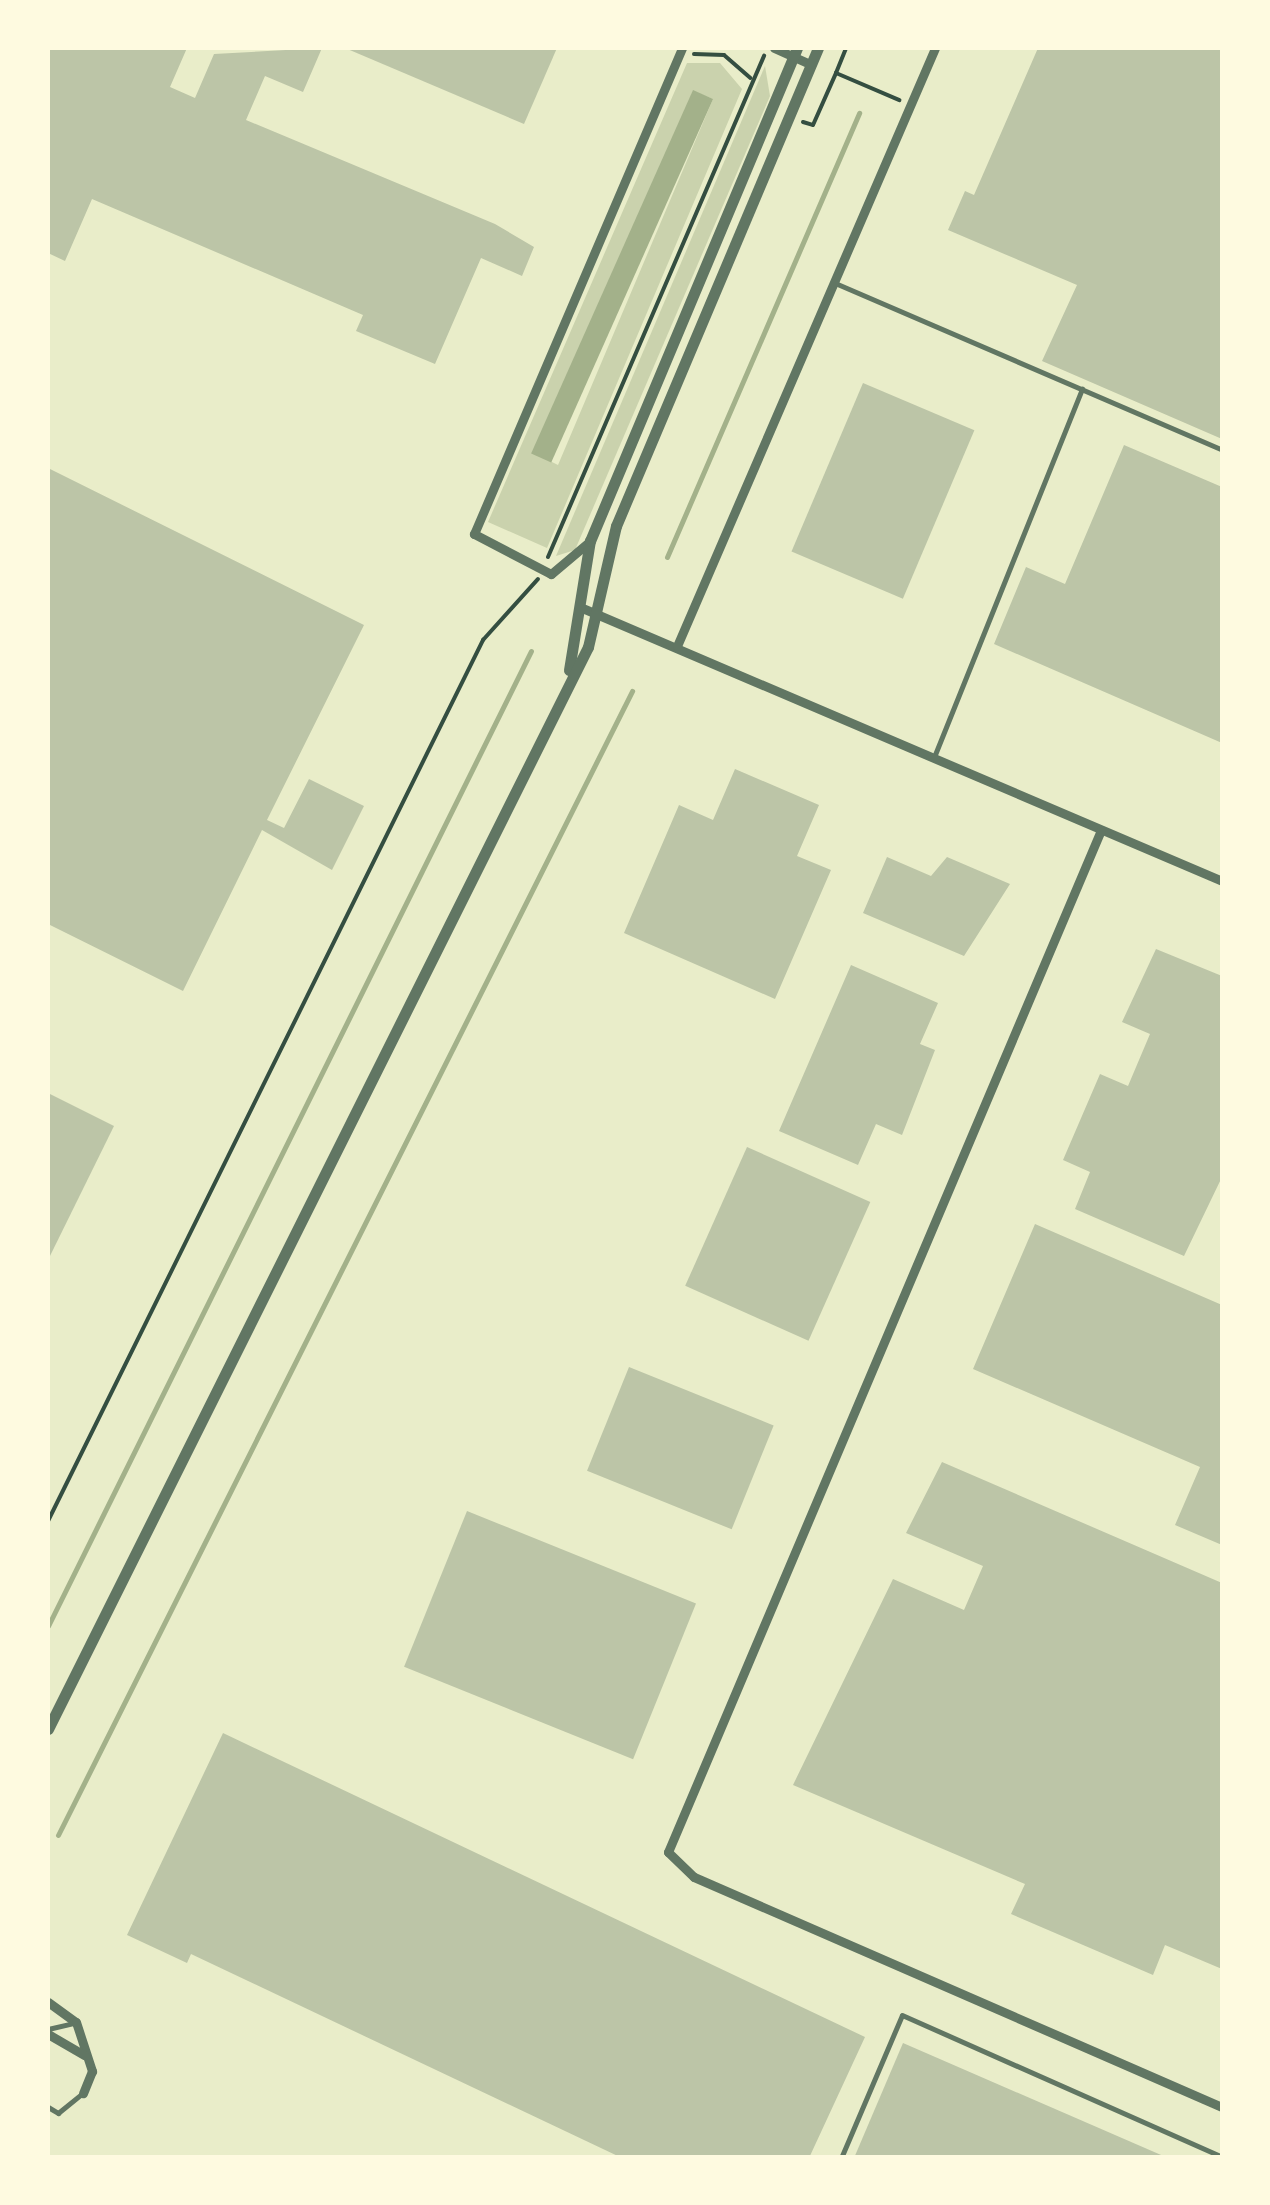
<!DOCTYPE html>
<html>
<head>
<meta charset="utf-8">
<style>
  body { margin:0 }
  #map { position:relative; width:1270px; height:2205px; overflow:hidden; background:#e9edc9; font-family:"Exo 2",sans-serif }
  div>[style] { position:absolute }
  .green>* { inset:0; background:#cad2ad }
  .water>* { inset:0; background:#a3b18a; transform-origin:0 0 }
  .stream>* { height:5px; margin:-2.5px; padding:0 2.5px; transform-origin:2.5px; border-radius:2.5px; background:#a3b18a }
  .building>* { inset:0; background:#bcc5a7; transform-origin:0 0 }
  .path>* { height:4px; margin:-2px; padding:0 2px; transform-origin:2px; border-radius:2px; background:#344e41 }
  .service>* { height:5px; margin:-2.5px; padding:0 2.5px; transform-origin:2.5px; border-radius:2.5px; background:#617663 }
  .minor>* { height:9px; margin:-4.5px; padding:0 4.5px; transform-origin:4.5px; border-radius:4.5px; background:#617663 }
  .tertiary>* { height:11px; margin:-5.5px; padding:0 5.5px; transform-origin:5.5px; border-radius:5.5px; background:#617663 }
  span { translate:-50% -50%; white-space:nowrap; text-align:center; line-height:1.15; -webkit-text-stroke:8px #fefae0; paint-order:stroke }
  .frame { position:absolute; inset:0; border:50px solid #fefae0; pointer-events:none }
</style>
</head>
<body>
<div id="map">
  <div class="green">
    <i style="clip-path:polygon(evenodd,687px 63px,720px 63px,742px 89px,547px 548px,488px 522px,687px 63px,693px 91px,713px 99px,558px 465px,540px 456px,693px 91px)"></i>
    <i style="clip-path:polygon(765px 66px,770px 96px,575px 550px,556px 556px)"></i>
  </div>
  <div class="water">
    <i style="left:693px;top:90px;width:22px;height:398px;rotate:24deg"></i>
  </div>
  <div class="stream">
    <i style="left:667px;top:557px;width:484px;rotate:-66.6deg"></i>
    <i style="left:48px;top:1626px;width:1088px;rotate:-63.65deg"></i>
    <i style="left:58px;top:1835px;width:1280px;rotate:-63.35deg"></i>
  </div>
  <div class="building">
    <i style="clip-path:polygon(48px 48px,187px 48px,170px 87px,195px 98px,214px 54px,322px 48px,303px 92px,265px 76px,246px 120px,495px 224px,534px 247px,522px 276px,481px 258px,435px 364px,356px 331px,363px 315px,92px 199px,65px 261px,48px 253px)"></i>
    <i style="clip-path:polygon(345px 48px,557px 48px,524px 124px)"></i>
    <i style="clip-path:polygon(1038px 48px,1222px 48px,1222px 439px,1042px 361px,1077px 285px,948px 230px,965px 191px,974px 195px)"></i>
    <i style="left:863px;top:383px;width:121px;height:183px;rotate:23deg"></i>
    <i style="clip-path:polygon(1124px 445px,1222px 487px,1222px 743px,994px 644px,1026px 567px,1065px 584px)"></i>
    <i style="clip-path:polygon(48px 468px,364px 625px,267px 820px,284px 828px,309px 779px,364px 806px,332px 870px,262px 830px,183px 991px,48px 924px)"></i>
    <i style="clip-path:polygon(735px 769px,819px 805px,797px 856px,831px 870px,775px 999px,624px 933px,679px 805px,713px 820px)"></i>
    <i style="clip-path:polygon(887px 857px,931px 876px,947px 857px,1010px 884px,964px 956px,863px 913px)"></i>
    <i style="clip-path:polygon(1156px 949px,1222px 976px,1222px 1177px,1184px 1256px,1075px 1209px,1090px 1172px,1063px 1160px,1100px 1074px,1128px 1086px,1150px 1034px,1122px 1022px)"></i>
    <i style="clip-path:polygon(851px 965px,938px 1003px,920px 1044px,935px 1050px,902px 1135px,876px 1124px,858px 1165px,779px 1131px)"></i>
    <i style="clip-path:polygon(48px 1093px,114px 1126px,48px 1260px)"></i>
    <i style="left:747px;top:1147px;width:135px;height:152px;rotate:24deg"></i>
    <i style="clip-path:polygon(1035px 1224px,1222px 1305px,1222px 1545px,1175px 1525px,1200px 1467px,973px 1369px)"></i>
    <i style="left:629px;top:1367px;width:156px;height:112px;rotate:22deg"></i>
    <i style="clip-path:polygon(942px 1462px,1222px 1583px,1222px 1969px,1165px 1945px,1153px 1975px,1011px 1914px,1025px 1884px,793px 1785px,893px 1579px,964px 1610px,983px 1566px,906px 1533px)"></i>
    <i style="left:467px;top:1511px;width:247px;height:168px;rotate:22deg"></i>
    <i style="clip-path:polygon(223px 1733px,865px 2037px,809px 2158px,622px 2158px,191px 1954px,187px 1963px,127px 1935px)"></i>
    <i style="clip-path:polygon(903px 2043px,1168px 2158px,854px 2158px)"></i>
  </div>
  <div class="path">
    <i style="left:694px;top:54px;width:30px;rotate:2deg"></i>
    <i style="left:724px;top:55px;width:35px;rotate:41deg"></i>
    <i style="left:836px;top:73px;width:27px;rotate:-68deg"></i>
    <i style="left:803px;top:122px;width:10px;rotate:17deg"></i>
    <i style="left:813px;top:125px;width:57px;rotate:-66.1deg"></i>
    <i style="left:836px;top:73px;width:69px;rotate:23.2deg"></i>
    <i style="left:548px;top:557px;width:546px;rotate:-66.68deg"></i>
    <i style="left:48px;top:1521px;width:983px;rotate:-63.72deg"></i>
    <i style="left:483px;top:640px;width:82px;rotate:-48deg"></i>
    <i style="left:71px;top:2157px;width:1px;rotate:45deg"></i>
  </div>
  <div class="service">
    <i style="left:835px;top:283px;width:421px;rotate:23.3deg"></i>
    <i style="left:934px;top:757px;width:397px;rotate:-68.1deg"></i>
    <i style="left:48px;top:2029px;width:27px;rotate:-13deg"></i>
    <i style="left:48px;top:2107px;width:12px;rotate:31deg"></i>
    <i style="left:58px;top:2113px;width:32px;rotate:-39deg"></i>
    <i style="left:841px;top:2158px;width:155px;rotate:-66.9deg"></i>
    <i style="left:902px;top:2015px;width:350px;rotate:23.9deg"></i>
  </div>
  <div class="minor">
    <i style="left:774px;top:48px;width:39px;rotate:24deg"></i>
    <i style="left:589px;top:542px;width:50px;rotate:139.9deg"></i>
    <i style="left:551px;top:574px;width:87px;rotate:-152.5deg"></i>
    <i style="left:474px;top:534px;width:529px;rotate:-66.83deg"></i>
    <i style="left:580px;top:607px;width:698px;rotate:23.11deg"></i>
    <i style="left:677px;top:646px;width:651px;rotate:-66.66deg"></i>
    <i style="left:1101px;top:830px;width:1110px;rotate:112.96deg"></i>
    <i style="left:668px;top:1852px;width:36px;rotate:44deg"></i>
    <i style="left:694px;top:1877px;width:576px;rotate:23.54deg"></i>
    <i style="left:48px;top:2002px;width:34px;rotate:36deg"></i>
    <i style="left:76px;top:2022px;width:52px;rotate:71.9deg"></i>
    <i style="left:92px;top:2071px;width:24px;rotate:112deg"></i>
    <i style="left:48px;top:2034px;width:42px;rotate:30.3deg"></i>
  </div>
  <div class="tertiary">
    <i style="left:569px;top:670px;width:131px;rotate:-80.8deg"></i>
    <i style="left:590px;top:541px;width:535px;rotate:-67.22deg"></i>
    <i style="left:48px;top:1729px;width:1209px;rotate:-63.48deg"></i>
    <i style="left:588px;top:647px;width:124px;rotate:-77deg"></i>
    <i style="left:616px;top:526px;width:519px;rotate:-67.09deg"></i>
  </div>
  <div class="frame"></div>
</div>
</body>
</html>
